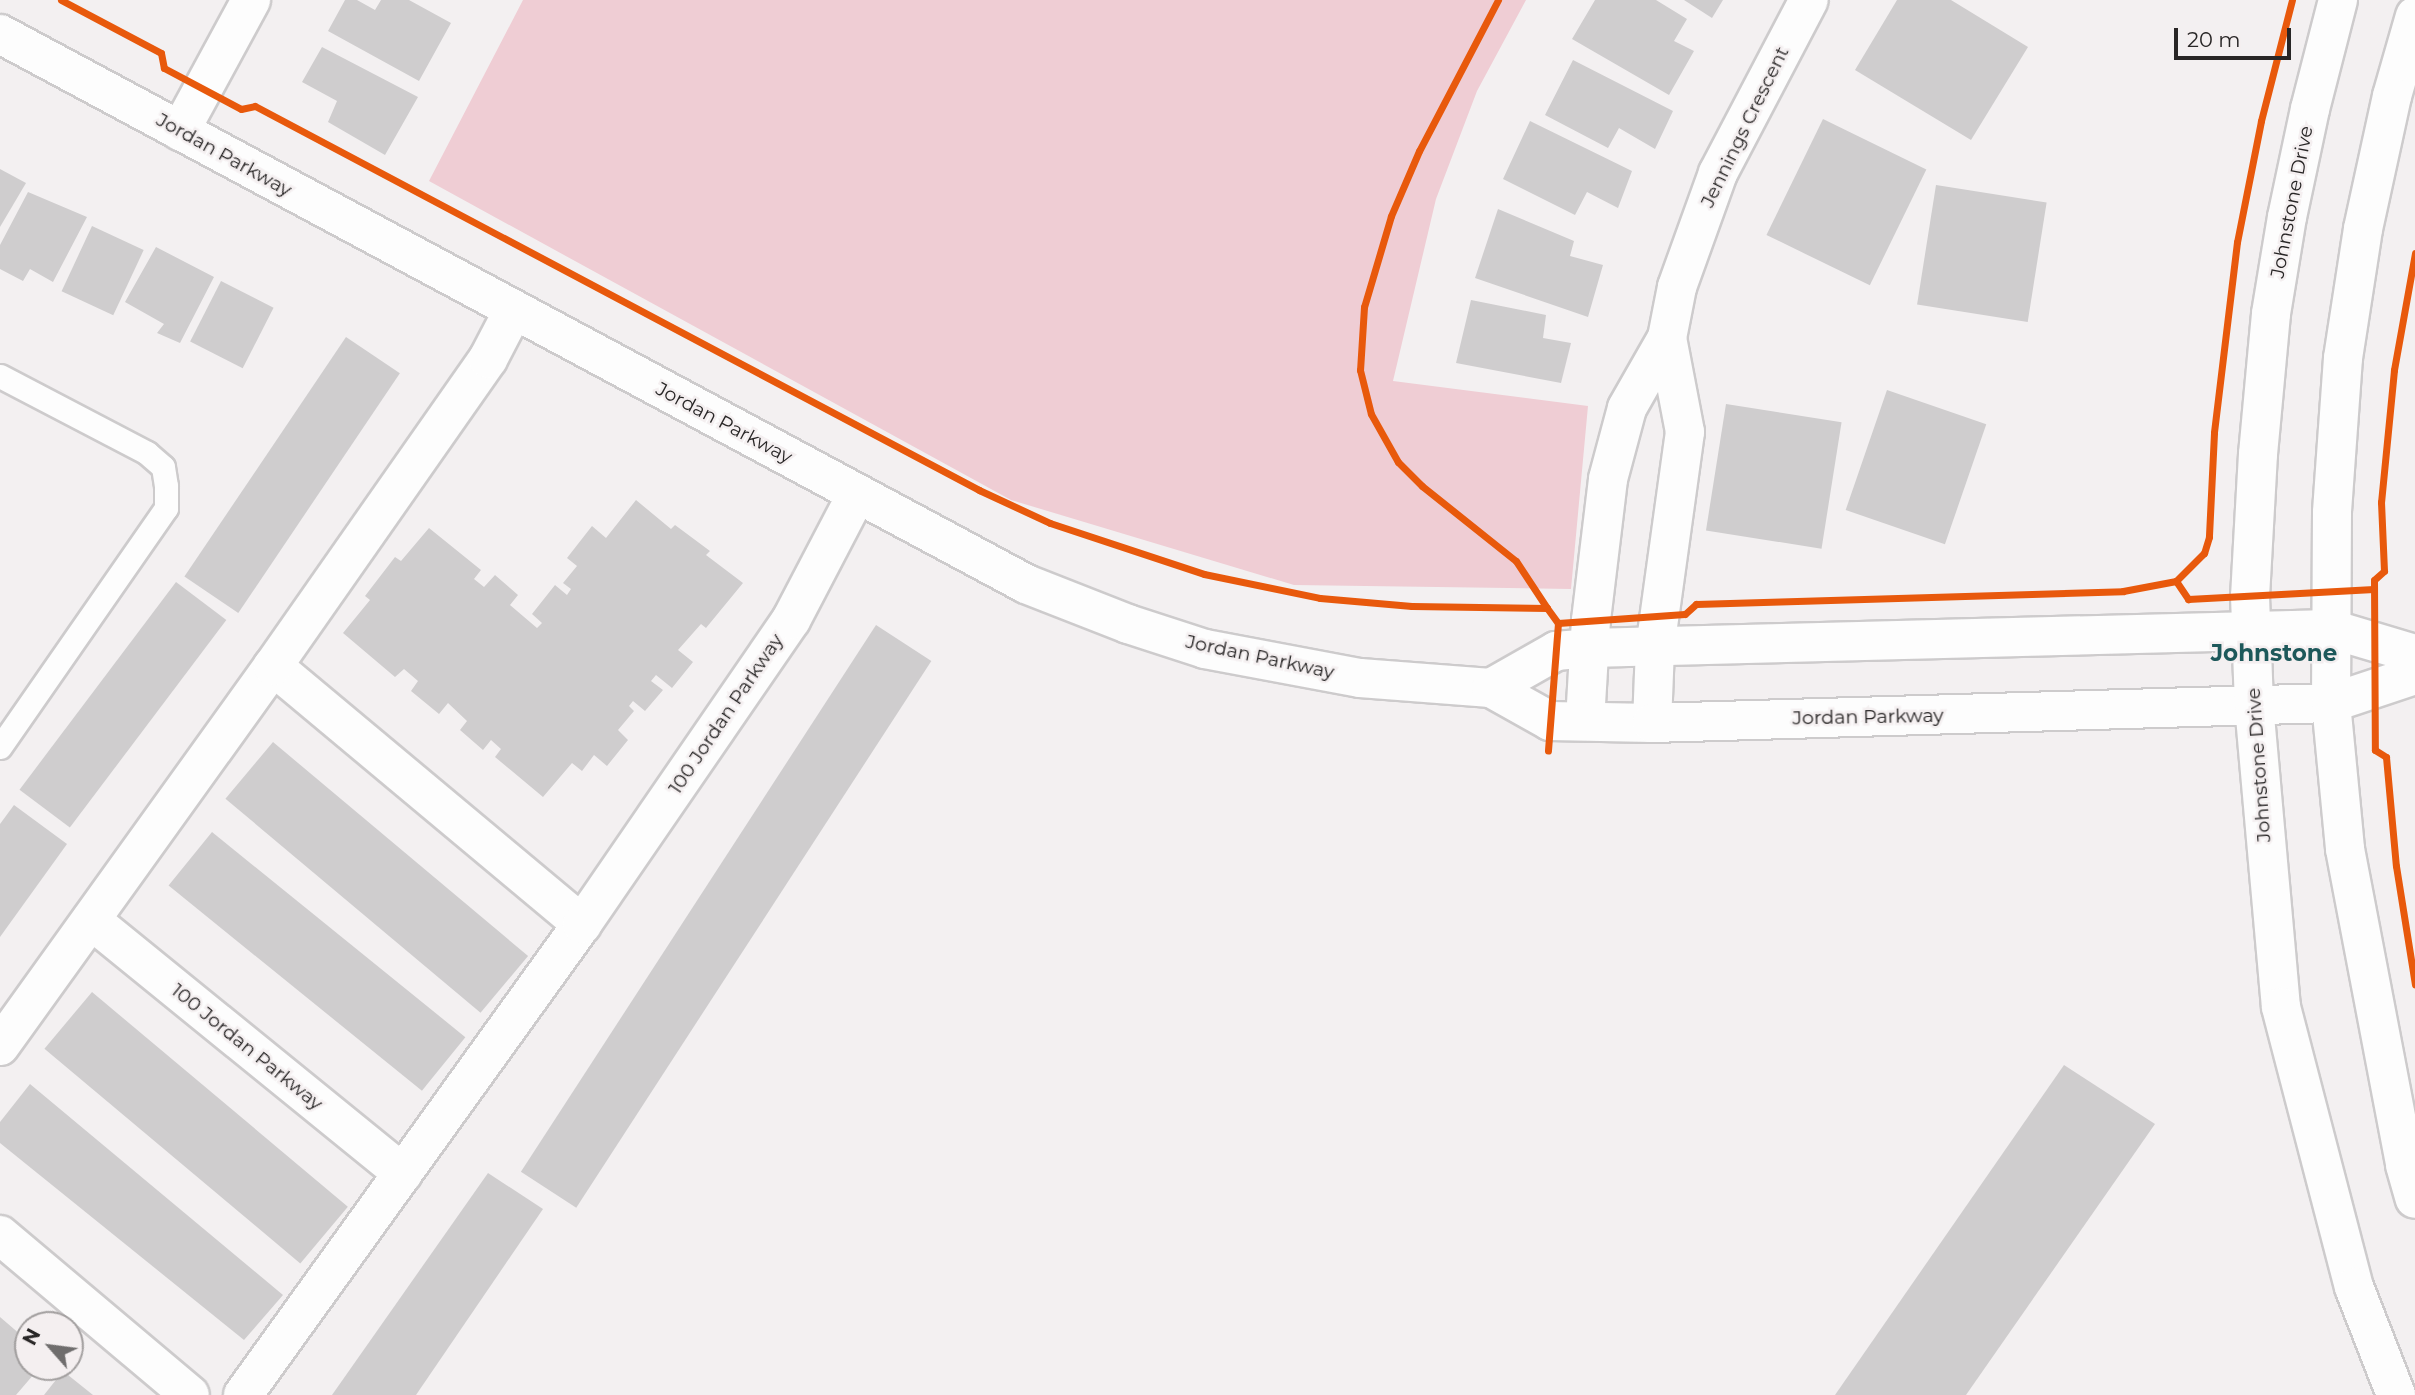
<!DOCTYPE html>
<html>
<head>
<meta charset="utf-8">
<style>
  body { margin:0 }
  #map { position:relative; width:2415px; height:1395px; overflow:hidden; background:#f3f0f1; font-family:Montserrat,sans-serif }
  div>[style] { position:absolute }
  .green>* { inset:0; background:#efcdd4 }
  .building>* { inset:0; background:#cfcdce; transform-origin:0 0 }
  .roads { filter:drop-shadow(2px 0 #cdcbcc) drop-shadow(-2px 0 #cdcbcc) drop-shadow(0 2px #cdcbcc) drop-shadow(0 -2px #cdcbcc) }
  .service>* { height:23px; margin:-11.5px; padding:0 11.5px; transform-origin:11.5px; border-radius:11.5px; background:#fdfdfd }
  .minor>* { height:38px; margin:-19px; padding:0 19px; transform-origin:19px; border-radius:19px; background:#fdfdfd }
  .tertiary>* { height:38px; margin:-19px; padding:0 19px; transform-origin:19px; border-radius:19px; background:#fdfdfd }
  .secondary>* { height:38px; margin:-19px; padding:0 19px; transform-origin:19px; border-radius:19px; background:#fdfdfd }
  .cycleway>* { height:7px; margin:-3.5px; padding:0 3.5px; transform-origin:3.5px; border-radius:3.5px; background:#e8590c }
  span { translate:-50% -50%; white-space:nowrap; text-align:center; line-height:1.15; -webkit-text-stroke:5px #f4eff0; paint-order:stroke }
  .street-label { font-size:19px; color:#282626 }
  .quarter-label { font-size:23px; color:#1d585a; font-weight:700 }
  .north { position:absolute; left:14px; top:1311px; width:70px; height:70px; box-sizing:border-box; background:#f4eff0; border:2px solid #a29f9f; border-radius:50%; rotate:298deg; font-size:19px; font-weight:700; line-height:28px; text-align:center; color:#282626 }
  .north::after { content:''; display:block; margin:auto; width:24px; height:32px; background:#6f6d6d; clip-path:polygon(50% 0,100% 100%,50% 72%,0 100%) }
  .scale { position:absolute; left:2174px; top:28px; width:117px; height:32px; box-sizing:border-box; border:4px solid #282626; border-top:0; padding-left:9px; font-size:21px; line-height:24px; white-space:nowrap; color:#282626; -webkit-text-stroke:5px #f4eff0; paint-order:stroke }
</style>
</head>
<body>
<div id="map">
  <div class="green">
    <i style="clip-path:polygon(523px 0,1526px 0,1477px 91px,1436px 199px,1393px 381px,1588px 406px,1571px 589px,1294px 585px,1011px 500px,429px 181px)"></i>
  </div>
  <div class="building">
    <i style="clip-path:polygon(345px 0,357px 0,375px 10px,381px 0,409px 0,451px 23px,419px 81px,328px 31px)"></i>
    <i style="clip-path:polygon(1595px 0,1656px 0,1687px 19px,1674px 41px,1694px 51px,1669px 95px,1572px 39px)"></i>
    <i style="clip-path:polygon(1684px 0,1723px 0,1712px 18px)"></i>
    <i style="clip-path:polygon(1897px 0,1951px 0,2028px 47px,1971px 140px,1855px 70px)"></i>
    <i style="clip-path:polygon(322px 47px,418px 97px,385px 155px,328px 122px,337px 101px,302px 82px)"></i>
    <i style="clip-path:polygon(1573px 60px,1673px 111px,1655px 149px,1619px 128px,1608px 148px,1545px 115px)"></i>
    <i style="left:1823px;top:119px;width:115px;height:129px;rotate:26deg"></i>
    <i style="clip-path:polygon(1530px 121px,1632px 171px,1618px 208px,1587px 192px,1575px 215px,1503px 179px)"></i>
    <i style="clip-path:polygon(0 169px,26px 183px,0 227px)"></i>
    <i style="left:1936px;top:185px;width:112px;height:121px;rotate:9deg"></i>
    <i style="clip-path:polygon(28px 192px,87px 217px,53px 282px,30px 269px,23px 281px,0 269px,0 245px)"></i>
    <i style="clip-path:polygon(1498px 209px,1574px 241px,1570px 256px,1603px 265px,1588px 317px,1475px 278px)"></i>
    <i style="left:92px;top:226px;width:57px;height:72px;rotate:25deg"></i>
    <i style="clip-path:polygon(156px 247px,214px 277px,180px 343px,157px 333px,164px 324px,125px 302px)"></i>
    <i style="left:221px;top:281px;width:59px;height:68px;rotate:27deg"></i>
    <i style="clip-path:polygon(1471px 300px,1546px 315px,1543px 338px,1571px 343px,1561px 383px,1456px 363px)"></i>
    <i style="left:346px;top:337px;width:65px;height:289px;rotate:34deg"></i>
    <i style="left:1887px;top:390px;width:105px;height:127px;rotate:19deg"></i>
    <i style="left:1726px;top:404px;width:117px;height:128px;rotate:9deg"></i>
    <i style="clip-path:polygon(636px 500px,671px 529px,675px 525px,710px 551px,706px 555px,743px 583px,706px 628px,701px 624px,678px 650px,693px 662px,672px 688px,656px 675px,651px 681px,663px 690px,645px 711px,633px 701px,629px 706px,634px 711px,618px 730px,628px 740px,607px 766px,594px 755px,582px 771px,572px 763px,543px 797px,495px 757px,501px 749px,491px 740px,483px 750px,460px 730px,467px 721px,448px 703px,439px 714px,411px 691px,418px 681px,404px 669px,395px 677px,343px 633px,370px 600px,365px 596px,395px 557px,401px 561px,429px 528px,481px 570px,474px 579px,484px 587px,495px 575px,518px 595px,510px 605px,537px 628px,542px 623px,532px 614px,555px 585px,567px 595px,571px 589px,563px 583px,577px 566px,567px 558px,592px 526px,606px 538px)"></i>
    <i style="left:176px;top:582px;width:63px;height:260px;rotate:37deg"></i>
    <i style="left:876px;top:625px;width:66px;height:652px;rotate:33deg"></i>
    <i style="left:273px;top:742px;width:333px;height:74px;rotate:40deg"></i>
    <i style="clip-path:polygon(14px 805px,67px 844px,0 937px,0 824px)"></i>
    <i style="left:212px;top:832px;width:326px;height:69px;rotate:39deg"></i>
    <i style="left:92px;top:992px;width:334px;height:74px;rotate:40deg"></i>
    <i style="clip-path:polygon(2064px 1065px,2155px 1124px,1966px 1395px,1835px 1395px)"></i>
    <i style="clip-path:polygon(30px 1084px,283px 1295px,244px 1340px,0 1143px,0 1122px)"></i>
    <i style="clip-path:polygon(488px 1173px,543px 1209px,416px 1395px,332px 1395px)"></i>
    <i style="clip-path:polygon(0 1317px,28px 1341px,28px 1367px,40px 1367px,16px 1395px,0 1395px)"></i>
    <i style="clip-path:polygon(63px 1371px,93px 1395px,44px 1395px)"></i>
  </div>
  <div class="roads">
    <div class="service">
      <i style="left:0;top:376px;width:166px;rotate:27.6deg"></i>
      <i style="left:147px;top:453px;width:21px;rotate:41deg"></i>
      <i style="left:163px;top:467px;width:19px;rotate:81deg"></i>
      <i style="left:166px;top:486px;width:22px;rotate:90deg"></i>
      <i style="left:166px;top:508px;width:291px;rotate:124.8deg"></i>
    </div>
    <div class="minor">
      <i style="left:180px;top:131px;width:149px;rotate:-61.5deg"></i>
      <i style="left:273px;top:666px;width:403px;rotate:39.9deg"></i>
      <i style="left:1585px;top:721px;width:101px;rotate:-86.6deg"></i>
      <i style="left:1591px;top:620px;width:142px;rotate:-83.1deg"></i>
      <i style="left:1608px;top:479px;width:73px;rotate:-75deg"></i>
      <i style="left:1627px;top:408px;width:81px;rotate:-60.3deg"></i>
      <i style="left:1667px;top:338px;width:52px;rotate:-78.9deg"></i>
      <i style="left:1677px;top:287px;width:121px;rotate:-70.2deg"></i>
      <i style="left:1718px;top:173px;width:195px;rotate:-62.3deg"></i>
      <i style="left:1652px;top:723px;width:75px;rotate:-87.7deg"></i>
      <i style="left:1655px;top:648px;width:218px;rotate:-82.1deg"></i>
      <i style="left:1685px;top:432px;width:96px;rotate:-100.8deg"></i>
      <i style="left:91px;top:920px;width:402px;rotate:39.1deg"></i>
      <i style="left:0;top:1046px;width:468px;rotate:-54.3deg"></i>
      <i style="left:273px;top:666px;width:375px;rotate:-55deg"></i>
      <i style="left:488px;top:359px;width:54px;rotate:-62.5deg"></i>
      <i style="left:0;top:1235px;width:248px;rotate:40.1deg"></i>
      <i style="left:243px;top:1395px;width:580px;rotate:-54.26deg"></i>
      <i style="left:582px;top:924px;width:369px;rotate:-55.5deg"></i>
      <i style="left:791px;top:620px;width:142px;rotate:-62.4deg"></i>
    </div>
    <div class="tertiary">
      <i style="left:0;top:34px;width:1164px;rotate:28.19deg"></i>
      <i style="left:1026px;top:584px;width:110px;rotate:21.4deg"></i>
      <i style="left:1128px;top:624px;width:81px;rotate:18deg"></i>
      <i style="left:1205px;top:649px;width:158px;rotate:10.6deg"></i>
      <i style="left:1360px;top:678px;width:131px;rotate:4.4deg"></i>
      <i style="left:1491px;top:688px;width:68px;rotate:29.2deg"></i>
      <i style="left:1550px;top:721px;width:102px;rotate:1.1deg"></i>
      <i style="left:1652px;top:723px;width:679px;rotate:-1.69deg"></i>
      <i style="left:2331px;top:703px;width:89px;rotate:-18.4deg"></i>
      <i style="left:1491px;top:688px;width:75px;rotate:-29.6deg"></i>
      <i style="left:1556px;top:651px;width:33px;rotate:-5deg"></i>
      <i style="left:1589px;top:648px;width:742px;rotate:-1.47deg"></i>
      <i style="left:2331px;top:629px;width:88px;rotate:16.6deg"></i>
    </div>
    <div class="secondary">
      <i style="left:2338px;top:0;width:113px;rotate:104.4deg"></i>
      <i style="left:2310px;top:109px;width:110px;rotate:102deg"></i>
      <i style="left:2287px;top:217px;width:98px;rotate:99.4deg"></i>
      <i style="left:2271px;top:314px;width:141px;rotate:95.3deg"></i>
      <i style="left:2258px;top:454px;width:142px;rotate:93.2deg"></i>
      <i style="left:2250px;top:596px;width:109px;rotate:87.9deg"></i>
      <i style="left:2254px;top:705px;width:303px;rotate:84.9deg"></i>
      <i style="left:2281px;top:1007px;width:289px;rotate:75.4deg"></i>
      <i style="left:2354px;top:1287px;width:116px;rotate:68.7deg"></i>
      <i style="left:2415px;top:16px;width:83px;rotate:106deg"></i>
      <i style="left:2392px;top:96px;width:136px;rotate:102.3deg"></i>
      <i style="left:2363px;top:229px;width:131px;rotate:98.8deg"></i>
      <i style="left:2343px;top:358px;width:155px;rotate:94.1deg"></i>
      <i style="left:2332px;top:513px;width:190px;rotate:90.3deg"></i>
      <i style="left:2331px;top:703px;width:147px;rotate:84.5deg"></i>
      <i style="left:2345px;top:849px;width:322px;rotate:79.2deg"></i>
      <i style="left:2405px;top:1165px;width:35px;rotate:74deg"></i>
    </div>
  </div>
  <div class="cycleway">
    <i style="left:61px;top:0;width:113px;rotate:27.9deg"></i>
    <i style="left:161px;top:53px;width:15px;rotate:79deg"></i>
    <i style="left:164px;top:68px;width:87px;rotate:28deg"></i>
    <i style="left:241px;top:109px;width:14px;rotate:-12deg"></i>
    <i style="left:255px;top:106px;width:820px;rotate:27.94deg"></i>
    <i style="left:979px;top:490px;width:78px;rotate:24.9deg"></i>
    <i style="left:1050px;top:523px;width:162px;rotate:18.3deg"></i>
    <i style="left:1204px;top:574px;width:118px;rotate:11.7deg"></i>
    <i style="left:1320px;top:598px;width:92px;rotate:5deg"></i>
    <i style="left:1412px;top:606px;width:135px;rotate:0.8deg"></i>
    <i style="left:1547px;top:608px;width:19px;rotate:54deg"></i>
    <i style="left:1558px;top:623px;width:128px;rotate:94.5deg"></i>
    <i style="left:1498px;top:0;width:170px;rotate:117.6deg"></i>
    <i style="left:1419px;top:151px;width:71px;rotate:113.3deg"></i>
    <i style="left:1391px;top:216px;width:95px;rotate:106.5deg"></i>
    <i style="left:1364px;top:307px;width:63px;rotate:93.6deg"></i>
    <i style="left:1360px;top:370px;width:45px;rotate:76deg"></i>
    <i style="left:1371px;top:414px;width:55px;rotate:60.6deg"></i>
    <i style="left:1398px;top:462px;width:34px;rotate:45deg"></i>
    <i style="left:1422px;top:486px;width:120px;rotate:38.6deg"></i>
    <i style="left:1516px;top:561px;width:56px;rotate:56.6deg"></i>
    <i style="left:2292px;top:0;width:125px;rotate:104.4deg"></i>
    <i style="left:2261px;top:121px;width:123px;rotate:101.2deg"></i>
    <i style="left:2237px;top:242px;width:192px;rotate:96.9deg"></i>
    <i style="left:2214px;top:433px;width:104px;rotate:92.8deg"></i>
    <i style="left:2209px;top:537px;width:17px;rotate:107deg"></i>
    <i style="left:2204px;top:553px;width:40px;rotate:135deg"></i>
    <i style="left:2176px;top:581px;width:22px;rotate:56deg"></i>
    <i style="left:2188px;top:599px;width:186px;rotate:-3.1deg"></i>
    <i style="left:2415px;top:253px;width:119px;rotate:100.2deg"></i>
    <i style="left:2394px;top:370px;width:133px;rotate:95.6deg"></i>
    <i style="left:2381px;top:502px;width:69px;rotate:87.5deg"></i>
    <i style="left:2384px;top:571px;width:13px;rotate:138deg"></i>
    <i style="left:2374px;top:580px;width:170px;rotate:89.7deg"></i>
    <i style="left:2375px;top:750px;width:13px;rotate:32deg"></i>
    <i style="left:2386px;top:757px;width:109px;rotate:84.8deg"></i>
    <i style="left:2396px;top:866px;width:120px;rotate:80.9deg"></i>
    <i style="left:1558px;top:623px;width:127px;rotate:-4.1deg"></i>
    <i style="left:1685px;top:614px;width:15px;rotate:-42deg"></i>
    <i style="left:1696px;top:604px;width:427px;rotate:-1.7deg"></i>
    <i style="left:2123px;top:591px;width:54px;rotate:-10.7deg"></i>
  </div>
  <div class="street-label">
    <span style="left:1745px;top:127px;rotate:-64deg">Jennings Crescent</span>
    <span style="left:224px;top:155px;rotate:29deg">Jordan Parkway</span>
    <span style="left:2292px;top:202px;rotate:-79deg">Johnstone Drive</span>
    <span style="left:724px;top:423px;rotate:28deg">Jordan Parkway</span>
    <span style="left:1260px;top:657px;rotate:12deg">Jordan Parkway</span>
    <span style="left:726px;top:714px;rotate:-56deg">100 Jordan Parkway</span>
    <span style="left:1868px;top:717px;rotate:-1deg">Jordan Parkway</span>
    <span style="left:2259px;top:765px;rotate:-94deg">Johnstone Drive</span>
    <span style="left:247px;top:1047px;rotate:39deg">100 Jordan Parkway</span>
  </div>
  <div class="quarter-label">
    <span style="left:2274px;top:653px">Johnstone</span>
  </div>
  <div class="north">N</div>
  <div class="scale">20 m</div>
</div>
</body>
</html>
